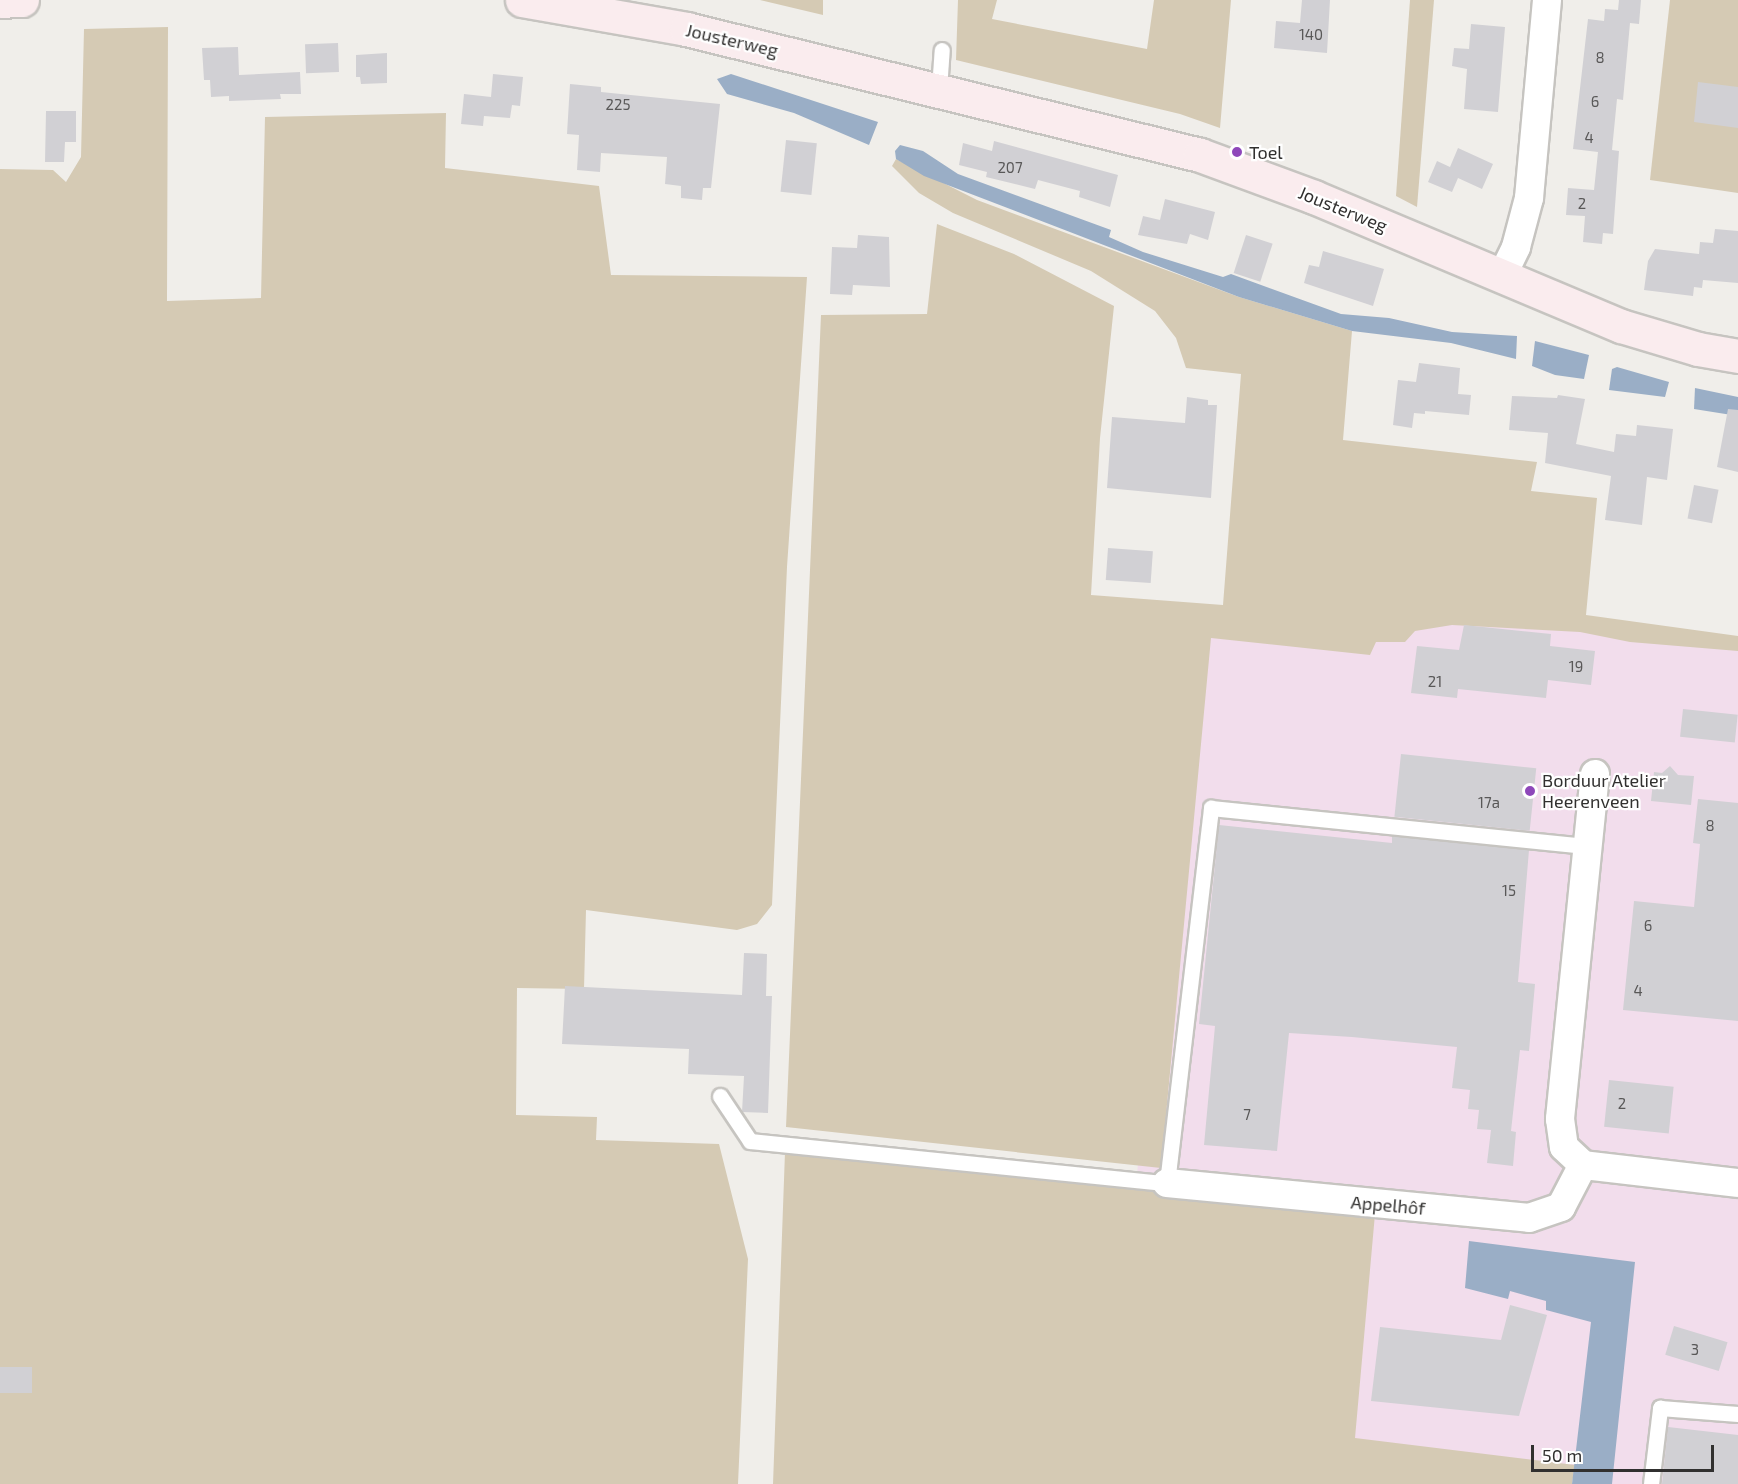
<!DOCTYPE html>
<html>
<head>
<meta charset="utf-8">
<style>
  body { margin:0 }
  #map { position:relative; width:1738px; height:1484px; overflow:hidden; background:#f0eeea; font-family:"Exo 2",sans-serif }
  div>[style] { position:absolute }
  .industrial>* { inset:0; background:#f2ddec }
  .green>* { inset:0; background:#d5cab4 }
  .water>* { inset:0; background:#9aaec6 }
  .building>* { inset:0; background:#d1d0d4; transform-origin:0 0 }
  .roads { filter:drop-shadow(2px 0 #c6c4c0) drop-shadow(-2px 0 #c6c4c0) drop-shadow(0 2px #c6c4c0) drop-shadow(0 -2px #c6c4c0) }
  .lane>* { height:15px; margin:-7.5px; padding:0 7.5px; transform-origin:7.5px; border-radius:7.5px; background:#fff }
  .street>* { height:28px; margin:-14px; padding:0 14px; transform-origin:14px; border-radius:14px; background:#fff }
  .secondary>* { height:33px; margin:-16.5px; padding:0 16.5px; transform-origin:16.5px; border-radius:16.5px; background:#faecee }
  .dots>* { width:16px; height:16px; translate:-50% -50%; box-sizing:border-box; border:3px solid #fff; border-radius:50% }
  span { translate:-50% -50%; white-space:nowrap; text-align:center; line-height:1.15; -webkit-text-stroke:4.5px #fff; paint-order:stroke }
  .number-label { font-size:15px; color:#595858 }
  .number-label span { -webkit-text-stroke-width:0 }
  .street-label { font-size:18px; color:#31302f }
  .poi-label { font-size:18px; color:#31302f }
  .left { translate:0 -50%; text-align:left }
  .scale { position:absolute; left:1531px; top:1445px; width:183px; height:27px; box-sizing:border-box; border:3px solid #31302f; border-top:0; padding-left:8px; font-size:18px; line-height:21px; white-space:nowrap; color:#31302f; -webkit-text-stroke:4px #fff; paint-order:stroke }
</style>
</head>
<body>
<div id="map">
  <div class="industrial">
    <i style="clip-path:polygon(1372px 592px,1738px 643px,1738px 1484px,1591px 1484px,1591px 1478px,1344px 1449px,1135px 1199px,1185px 613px)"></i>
  </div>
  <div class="green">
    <i style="clip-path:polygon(760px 0,823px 0,823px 15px)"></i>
    <i style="clip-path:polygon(958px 0,997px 0,992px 19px,1147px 49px,1154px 0,1231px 0,1220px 128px,1180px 114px,956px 60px)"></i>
    <i style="clip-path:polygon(1410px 0,1434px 0,1417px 207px,1396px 196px)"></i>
    <i style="clip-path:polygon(1670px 0,1738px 0,1738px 193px,1650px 180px)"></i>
    <i style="clip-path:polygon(168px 27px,167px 301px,261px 298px,265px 117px,446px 113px,445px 168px,599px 186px,611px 275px,807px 277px,787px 567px,772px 905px,757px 924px,737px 930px,586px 910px,584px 989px,517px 988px,516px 1115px,597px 1117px,596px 1140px,719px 1144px,748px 1259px,738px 1484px,0 1484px,0 169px,53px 170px,66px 182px,81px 157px,84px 29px)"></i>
    <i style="clip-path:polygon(896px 159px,977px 200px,1239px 297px,1352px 331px,1343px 440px,1537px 462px,1531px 491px,1597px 498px,1586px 615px,1738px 636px,1738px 651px,1630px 642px,1580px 632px,1452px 625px,1415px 631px,1405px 642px,1376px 642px,1370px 655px,1211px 638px,1161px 1168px,786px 1127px,821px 315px,927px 314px,937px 224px,1014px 254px,1114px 306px,1100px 438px,1091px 595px,1223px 605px,1241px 374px,1186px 368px,1176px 338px,1155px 311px,1091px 271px,953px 213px,919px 193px,892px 166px)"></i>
    <i style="clip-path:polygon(785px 1152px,1375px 1214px,1355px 1438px,1575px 1465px,1572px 1484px,773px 1484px)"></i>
  </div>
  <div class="water">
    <i style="clip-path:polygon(731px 74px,878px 122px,869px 145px,794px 113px,727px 94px,717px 79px)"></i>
    <i style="clip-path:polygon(900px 145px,923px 151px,958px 174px,1111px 230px,1109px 237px,1143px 252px,1223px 277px,1231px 274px,1341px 314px,1389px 318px,1452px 332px,1517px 336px,1516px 359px,1451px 343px,1352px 331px,1239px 297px,924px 176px,896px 159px,895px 151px)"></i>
    <i style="clip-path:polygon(1535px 341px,1589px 355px,1584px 379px,1555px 375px,1532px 366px)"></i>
    <i style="clip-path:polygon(1617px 367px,1669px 382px,1665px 397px,1609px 390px,1612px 369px)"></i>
    <i style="clip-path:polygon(1695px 388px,1738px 397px,1738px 416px,1694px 409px)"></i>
    <i style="clip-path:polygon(1469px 1241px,1635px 1262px,1612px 1484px,1572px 1484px,1591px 1322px,1546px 1310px,1546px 1301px,1510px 1291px,1508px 1299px,1465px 1288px)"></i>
  </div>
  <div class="building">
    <i style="clip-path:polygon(1302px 0,1330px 0,1327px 53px,1274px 48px,1276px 21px,1300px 23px)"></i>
    <i style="clip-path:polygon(1619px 0,1641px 0,1639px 24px,1630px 23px,1623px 100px,1617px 99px,1612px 150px,1619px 151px,1613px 234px,1603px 233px,1602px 244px,1583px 242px,1585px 216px,1566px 215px,1568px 188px,1594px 190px,1598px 152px,1573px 149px,1588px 19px,1604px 21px,1605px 9px,1618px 10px)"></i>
    <i style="clip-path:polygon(1471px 24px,1505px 27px,1498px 112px,1464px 109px,1467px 69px,1452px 66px,1454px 48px,1469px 49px)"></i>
    <i style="left:338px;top:43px;width:29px;height:33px;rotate:88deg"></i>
    <i style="clip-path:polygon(238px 47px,239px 75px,300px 72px,301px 94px,280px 94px,281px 99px,229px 101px,229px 96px,211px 97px,210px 80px,204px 80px,202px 48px)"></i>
    <i style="clip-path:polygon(387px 53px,387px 83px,361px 84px,360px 77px,356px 77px,356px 55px)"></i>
    <i style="clip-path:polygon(493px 74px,523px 77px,520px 106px,512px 105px,510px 118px,484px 116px,483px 126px,461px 124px,464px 94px,491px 97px)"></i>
    <i style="clip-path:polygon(1698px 82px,1738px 87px,1738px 128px,1694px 122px)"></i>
    <i style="clip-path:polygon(570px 84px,601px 87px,601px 92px,720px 104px,711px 188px,703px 188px,702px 200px,681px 198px,681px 186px,665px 184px,667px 157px,601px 153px,600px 172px,577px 170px,579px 135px,567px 134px)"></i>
    <i style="clip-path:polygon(46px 111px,76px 111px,76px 142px,65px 142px,64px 162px,45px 162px)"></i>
    <i style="left:786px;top:140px;width:31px;height:52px;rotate:6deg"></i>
    <i style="clip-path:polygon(994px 141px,1118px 175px,1110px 207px,1079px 197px,1080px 191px,1038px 180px,1035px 189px,986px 177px,987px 172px,959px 165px,963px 143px,992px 151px)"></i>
    <i style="clip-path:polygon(1458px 148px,1493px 164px,1482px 189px,1458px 178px,1452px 192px,1428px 182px,1437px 161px,1450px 167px)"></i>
    <i style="clip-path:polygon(1165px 199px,1215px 212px,1208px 240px,1190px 234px,1187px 244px,1138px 235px,1143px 216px,1160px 220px)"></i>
    <i style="clip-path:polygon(1715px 229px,1738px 231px,1738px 283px,1703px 280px,1702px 288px,1694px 287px,1693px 296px,1644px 290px,1648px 261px,1655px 249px,1699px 254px,1700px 242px,1713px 243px)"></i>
    <i style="clip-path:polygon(858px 235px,889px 237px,890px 287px,853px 285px,852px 295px,830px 294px,832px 247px,857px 248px)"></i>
    <i style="left:1246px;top:235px;width:28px;height:40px;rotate:18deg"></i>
    <i style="clip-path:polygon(1323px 251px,1384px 269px,1373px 306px,1304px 283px,1309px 265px,1319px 267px)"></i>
    <i style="clip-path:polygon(1419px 363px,1460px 368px,1458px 394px,1471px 395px,1469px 415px,1425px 411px,1425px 414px,1414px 413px,1412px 428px,1393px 425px,1398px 380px,1416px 382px)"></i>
    <i style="clip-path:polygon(1558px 395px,1585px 399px,1576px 444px,1614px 452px,1616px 434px,1636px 436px,1637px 425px,1673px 429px,1667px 480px,1647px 477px,1642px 525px,1605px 520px,1611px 476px,1545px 463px,1548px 433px,1509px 430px,1512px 396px,1557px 398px)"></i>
    <i style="clip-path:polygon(1187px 397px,1208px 400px,1208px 405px,1217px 405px,1211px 498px,1107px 488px,1112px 417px,1185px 423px)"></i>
    <i style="clip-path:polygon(1728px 409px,1738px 410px,1738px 472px,1717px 467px)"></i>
    <i style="left:1694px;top:485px;width:25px;height:34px;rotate:11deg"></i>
    <i style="left:1108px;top:548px;width:45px;height:32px;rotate:4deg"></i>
    <i style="clip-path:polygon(1464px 625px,1551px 634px,1550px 646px,1595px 651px,1591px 685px,1548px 680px,1546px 698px,1458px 689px,1457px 698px,1411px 693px,1417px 646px,1459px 650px)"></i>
    <i style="left:1683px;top:709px;width:55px;height:28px;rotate:6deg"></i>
    <i style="left:1401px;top:754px;width:136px;height:63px;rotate:6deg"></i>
    <i style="clip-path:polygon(1670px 766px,1678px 775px,1694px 776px,1691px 805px,1651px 801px,1654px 772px,1662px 773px)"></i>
    <i style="clip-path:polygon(1698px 799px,1738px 803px,1738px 1021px,1623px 1010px,1634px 901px,1694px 907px,1700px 844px,1693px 843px)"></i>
    <i style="clip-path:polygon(1219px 825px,1392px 843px,1392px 836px,1529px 850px,1518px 982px,1535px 984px,1529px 1051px,1520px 1050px,1511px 1131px,1516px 1132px,1513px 1166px,1487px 1163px,1491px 1130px,1477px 1129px,1479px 1110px,1468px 1109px,1470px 1090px,1452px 1088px,1457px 1047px,1352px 1037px,1289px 1033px,1277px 1151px,1204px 1145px,1215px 1026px,1199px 1024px)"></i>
    <i style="clip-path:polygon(744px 953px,767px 954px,766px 996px,772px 996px,768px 1113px,742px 1112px,744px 1076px,688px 1074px,689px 1049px,562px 1044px,565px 986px,742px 995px)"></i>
    <i style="left:1609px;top:1080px;width:65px;height:47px;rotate:6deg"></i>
    <i style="clip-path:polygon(1510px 1305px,1547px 1315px,1519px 1416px,1371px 1401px,1380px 1327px,1501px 1340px)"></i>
    <i style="left:1674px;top:1326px;width:56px;height:30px;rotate:17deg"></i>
    <i style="left:0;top:1367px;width:32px;height:26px"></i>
    <i style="clip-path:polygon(1668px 1427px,1738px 1435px,1738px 1484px,1662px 1484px)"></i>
  </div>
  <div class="roads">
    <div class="lane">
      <i style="left:939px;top:89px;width:39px;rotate:-86deg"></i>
      <i style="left:720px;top:1096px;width:54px;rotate:56.3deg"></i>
      <i style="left:750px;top:1141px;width:419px;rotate:5.8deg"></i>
      <i style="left:1167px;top:1183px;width:378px;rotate:-83.3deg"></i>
      <i style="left:1211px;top:808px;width:379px;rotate:5.8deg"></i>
      <i style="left:1651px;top:1484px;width:77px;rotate:-83.2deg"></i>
      <i style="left:1660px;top:1408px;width:78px;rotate:4.4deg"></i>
    </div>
    <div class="street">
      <i style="left:1503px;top:274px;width:30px;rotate:-64deg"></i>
      <i style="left:1516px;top:247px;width:51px;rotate:-75.1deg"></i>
      <i style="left:1529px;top:198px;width:199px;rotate:-84.8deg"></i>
      <i style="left:1595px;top:774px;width:347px;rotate:95.8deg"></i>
      <i style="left:1560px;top:1119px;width:28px;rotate:82deg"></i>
      <i style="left:1564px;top:1147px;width:26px;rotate:43deg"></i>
      <i style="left:1583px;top:1165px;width:156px;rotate:6.6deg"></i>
      <i style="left:1167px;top:1183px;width:364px;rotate:5.5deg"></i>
      <i style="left:1529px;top:1218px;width:34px;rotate:-19deg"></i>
      <i style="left:1561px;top:1207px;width:47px;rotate:-62.4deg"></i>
    </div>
    <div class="secondary">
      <i style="left:522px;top:0;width:167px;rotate:10deg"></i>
      <i style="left:686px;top:29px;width:529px;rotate:13.77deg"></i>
      <i style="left:1200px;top:155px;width:121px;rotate:20.2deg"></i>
      <i style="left:1314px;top:197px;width:333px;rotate:22.8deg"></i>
      <i style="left:1621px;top:326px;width:80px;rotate:16.6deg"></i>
      <i style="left:1698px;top:349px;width:41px;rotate:9.9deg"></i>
      <i style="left:0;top:1px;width:22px;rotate:-3deg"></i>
    </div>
  </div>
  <div class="dots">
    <i style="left:1237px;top:152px;background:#8e47ba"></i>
    <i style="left:1530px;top:791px;background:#8e47ba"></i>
  </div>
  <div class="number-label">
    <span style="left:1311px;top:35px">140</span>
    <span style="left:1600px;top:58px">8</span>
    <span style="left:1595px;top:102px">6</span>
    <span style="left:618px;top:105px">225</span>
    <span style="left:1589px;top:138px">4</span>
    <span style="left:1010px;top:168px">207</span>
    <span style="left:1582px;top:204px">2</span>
    <span style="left:1576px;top:667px">19</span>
    <span style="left:1435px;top:682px">21</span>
    <span style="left:1489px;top:803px">17a</span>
    <span style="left:1710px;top:826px">8</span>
    <span style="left:1509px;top:891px">15</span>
    <span style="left:1648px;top:926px">6</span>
    <span style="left:1638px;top:991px">4</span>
    <span style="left:1622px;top:1104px">2</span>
    <span style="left:1247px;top:1115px">7</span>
    <span style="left:1695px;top:1350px">3</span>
  </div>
  <div class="street-label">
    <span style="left:732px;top:40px;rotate:13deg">Jousterweg</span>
    <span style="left:1343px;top:209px;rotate:22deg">Jousterweg</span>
    <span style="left:1388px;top:1205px;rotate:5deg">Appelhôf</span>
  </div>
  <div class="poi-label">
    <span class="left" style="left:1249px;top:152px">Toel</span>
    <span class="left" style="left:1542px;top:791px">Borduur Atelier<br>Heerenveen</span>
  </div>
  <div class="scale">50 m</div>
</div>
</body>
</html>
